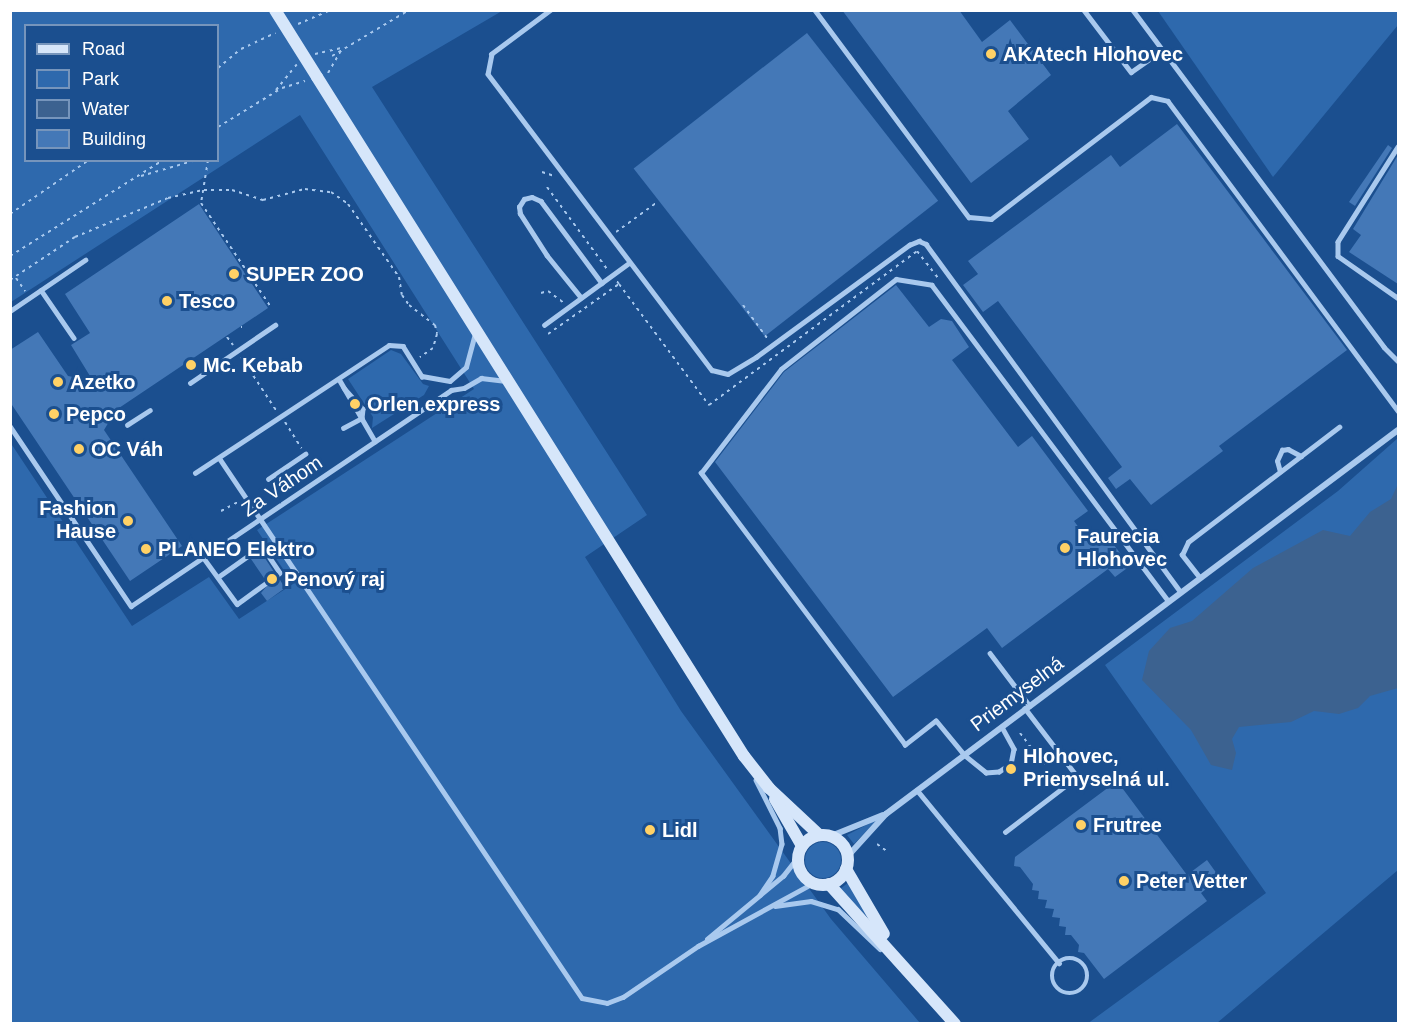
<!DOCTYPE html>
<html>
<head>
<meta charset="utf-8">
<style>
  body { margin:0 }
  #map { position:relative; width:1409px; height:1034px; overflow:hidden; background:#1b4f8f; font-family:Arial,sans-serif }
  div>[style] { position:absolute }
  .green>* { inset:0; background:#2e69ad }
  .round { border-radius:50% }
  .water>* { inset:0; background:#3c6290 }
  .building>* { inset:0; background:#4478b7; transform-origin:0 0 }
  .path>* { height:2px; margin-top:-1px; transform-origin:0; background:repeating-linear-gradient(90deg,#a9c9ee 0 3px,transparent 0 7.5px) }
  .service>* { height:4.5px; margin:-2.25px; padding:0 2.25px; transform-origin:2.25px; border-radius:2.25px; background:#a9c9ee }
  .service>.ring { margin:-2.25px; padding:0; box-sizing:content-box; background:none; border:4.5px solid #a9c9ee; border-radius:50% }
  .minor>* { height:6px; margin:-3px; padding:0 3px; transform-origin:3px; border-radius:3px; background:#a9c9ee }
  .secondary>* { height:12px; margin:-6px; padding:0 6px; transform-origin:6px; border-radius:6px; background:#d6e6fa }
  .secondary>.ring { margin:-6px; padding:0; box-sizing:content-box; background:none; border:12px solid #d6e6fa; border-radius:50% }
  .secondary-bridge>* { height:12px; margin:-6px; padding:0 6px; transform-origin:6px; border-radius:6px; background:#d6e6fa }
  .dots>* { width:16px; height:16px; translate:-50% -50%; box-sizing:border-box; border:3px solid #1b4f8f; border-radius:50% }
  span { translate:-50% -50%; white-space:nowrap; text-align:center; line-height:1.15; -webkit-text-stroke:6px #1b4f8f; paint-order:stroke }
  .poi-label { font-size:20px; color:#fff; font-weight:700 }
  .left { translate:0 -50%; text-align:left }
  .right { translate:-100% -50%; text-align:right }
  .street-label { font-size:20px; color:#fff }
  .frame { position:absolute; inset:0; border:12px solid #fff; pointer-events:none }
  .legend { position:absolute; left:24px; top:24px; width:195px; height:138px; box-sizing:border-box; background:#1b4f8f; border:2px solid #7695bc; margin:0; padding:8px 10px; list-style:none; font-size:18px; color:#fff }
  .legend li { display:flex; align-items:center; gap:12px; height:30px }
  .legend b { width:30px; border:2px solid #7695bc }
</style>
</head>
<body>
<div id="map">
  <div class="green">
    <i style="clip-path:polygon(evenodd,11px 11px,502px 11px,372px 87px,647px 515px,585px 557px,681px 711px,831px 919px,920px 1023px,11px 1023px,10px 442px,132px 626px,209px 577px,239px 619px,293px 584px,257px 530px,474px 389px,300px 115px,11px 302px,11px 11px,26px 26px,218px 26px,218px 160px,26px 160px,26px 26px)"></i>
    <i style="clip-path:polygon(1158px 11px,1398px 11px,1398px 25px,1273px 177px)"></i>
    <i style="clip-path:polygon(391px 350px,401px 354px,423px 384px,429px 386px,424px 395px,372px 428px,373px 417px,348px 379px)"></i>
    <i style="clip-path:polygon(1398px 438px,1398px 870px,1217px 1023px,1087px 1024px,1266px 893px,1105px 665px,1338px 491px)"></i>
    <i style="clip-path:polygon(878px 819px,854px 844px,847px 835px)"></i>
    <i class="round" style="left:805px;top:842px;width:36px;height:36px"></i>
    <i style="clip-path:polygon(849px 882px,874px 924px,840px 889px)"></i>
  </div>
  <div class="water">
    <i style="clip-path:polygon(1398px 484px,1398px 688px,1370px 696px,1358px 708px,1339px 714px,1314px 711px,1291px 722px,1239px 727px,1232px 739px,1236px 753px,1232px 770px,1211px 765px,1191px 730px,1142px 680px,1149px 651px,1170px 628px,1192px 621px,1253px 568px,1323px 530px,1350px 536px,1370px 512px,1391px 499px)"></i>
  </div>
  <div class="building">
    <i style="clip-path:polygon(842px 10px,959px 10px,982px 42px,1010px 20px,1051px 75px,1008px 111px,1029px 139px,971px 183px)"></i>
    <i style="left:807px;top:33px;width:213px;height:220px;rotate:52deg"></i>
    <i style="clip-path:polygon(1177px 124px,1347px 350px,1219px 446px,1223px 451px,1151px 505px,1130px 479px,1116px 489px,1108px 478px,1122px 467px,998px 301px,983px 312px,963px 285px,978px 274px,968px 261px,1111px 155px,1120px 167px)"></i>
    <i style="clip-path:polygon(1388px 145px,1392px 148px,1355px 206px,1349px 202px)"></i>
    <i style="clip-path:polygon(1398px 155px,1398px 284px,1349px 252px,1361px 235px,1353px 229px)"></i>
    <i style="clip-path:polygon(199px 204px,268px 308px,116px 410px,104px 430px,182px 546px,130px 581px,10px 402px,10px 350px,38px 332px,68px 376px,93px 381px,71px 345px,90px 333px,65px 294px)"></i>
    <i style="clip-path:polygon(896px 285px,929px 327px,941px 319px,952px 321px,969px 347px,952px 360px,1018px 447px,1032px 436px,1088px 511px,1074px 521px,1090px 543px,1104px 532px,1130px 566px,1115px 577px,1108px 569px,1002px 648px,987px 628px,893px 697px,715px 462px,784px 372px)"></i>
    <i style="clip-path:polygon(261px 552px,274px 572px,273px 579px,280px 580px,285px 588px,267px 601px,261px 593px,271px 581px,264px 578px,251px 559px)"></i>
    <i style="clip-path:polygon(1117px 781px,1187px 875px,1207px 860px,1220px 878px,1201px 893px,1207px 901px,1104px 979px,1084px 953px,1078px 952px,1079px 945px,1071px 935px,1065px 935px,1066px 927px,1059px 926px,1060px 918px,1052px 917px,1054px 909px,1045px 908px,1047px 900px,1038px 899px,1039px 891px,1032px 890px,1033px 884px,1020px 867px,1014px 866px,1015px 857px)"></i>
  </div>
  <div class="path">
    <i style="left:298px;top:24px;width:36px;rotate:-23deg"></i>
    <i style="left:315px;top:54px;width:27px;rotate:-13deg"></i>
    <i style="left:332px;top:56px;width:90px;rotate:-30.9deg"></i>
    <i style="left:218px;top:68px;width:30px;rotate:-40deg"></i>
    <i style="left:241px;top:49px;width:38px;rotate:-25deg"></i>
    <i style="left:328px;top:73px;width:28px;rotate:-60deg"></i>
    <i style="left:276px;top:90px;width:33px;rotate:-51deg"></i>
    <i style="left:218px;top:127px;width:75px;rotate:-31.4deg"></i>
    <i style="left:282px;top:88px;width:24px;rotate:-17deg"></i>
    <i style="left:208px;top:160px;width:44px;rotate:99.2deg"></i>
    <i style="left:201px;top:203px;width:125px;rotate:56.1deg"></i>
    <i style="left:542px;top:172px;width:13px;rotate:18deg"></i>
    <i style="left:141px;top:176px;width:57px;rotate:-16.2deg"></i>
    <i style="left:547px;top:187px;width:102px;rotate:53.8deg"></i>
    <i style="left:10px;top:214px;width:96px;rotate:-34.4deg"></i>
    <i style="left:616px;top:232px;width:49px;rotate:-35.9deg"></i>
    <i style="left:10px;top:256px;width:181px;rotate:-32.1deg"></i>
    <i style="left:16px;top:278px;width:16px;rotate:55deg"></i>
    <i style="left:10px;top:280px;width:78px;rotate:-33.5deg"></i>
    <i style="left:75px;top:237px;width:101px;rotate:-22.8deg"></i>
    <i style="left:168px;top:198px;width:37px;rotate:-13deg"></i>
    <i style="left:204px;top:190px;width:28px"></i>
    <i style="left:232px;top:190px;width:33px;rotate:18deg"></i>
    <i style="left:263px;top:200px;width:43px;rotate:-14.7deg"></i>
    <i style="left:305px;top:189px;width:26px;rotate:7deg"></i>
    <i style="left:331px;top:192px;width:21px;rotate:35deg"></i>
    <i style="left:348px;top:204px;width:89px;rotate:55.1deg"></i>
    <i style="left:399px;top:277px;width:18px;rotate:81deg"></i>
    <i style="left:402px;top:295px;width:12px;rotate:55deg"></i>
    <i style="left:409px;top:305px;width:33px;rotate:38deg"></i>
    <i style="left:435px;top:325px;width:9px;rotate:77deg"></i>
    <i style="left:437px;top:334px;width:15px;rotate:106deg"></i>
    <i style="left:433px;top:348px;width:16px;rotate:145deg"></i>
    <i style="left:619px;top:284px;width:151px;rotate:53.4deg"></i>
    <i style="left:709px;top:405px;width:259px;rotate:-36.5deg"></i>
    <i style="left:917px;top:251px;width:36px;rotate:52deg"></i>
    <i style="left:541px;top:293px;width:7px;rotate:-16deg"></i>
    <i style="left:548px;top:291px;width:20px;rotate:37deg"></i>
    <i style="left:743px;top:305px;width:41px;rotate:54deg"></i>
    <i style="left:241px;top:327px;width:1px"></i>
    <i style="left:548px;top:334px;width:87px;rotate:-35.2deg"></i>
    <i style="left:619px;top:284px;width:5px;rotate:-127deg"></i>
    <i style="left:227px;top:337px;width:10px;rotate:53deg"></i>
    <i style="left:241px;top:357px;width:64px;rotate:56.6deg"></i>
    <i style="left:285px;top:422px;width:31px;rotate:58deg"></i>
    <i style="left:309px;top:460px;width:10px;rotate:53deg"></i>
    <i style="left:221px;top:511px;width:21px;rotate:-28deg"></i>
    <i style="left:998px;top:711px;width:3px;rotate:45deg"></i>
    <i style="left:1020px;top:733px;width:61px;rotate:52.4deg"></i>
    <i style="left:877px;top:844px;width:14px;rotate:36deg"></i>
  </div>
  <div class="service">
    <i style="left:551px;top:10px;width:74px;rotate:143.3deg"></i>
    <i style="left:492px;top:54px;width:20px;rotate:101deg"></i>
    <i style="left:488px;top:74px;width:371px;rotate:52.9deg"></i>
    <i style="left:712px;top:370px;width:16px;rotate:14deg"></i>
    <i style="left:728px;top:374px;width:33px;rotate:-31deg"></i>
    <i style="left:756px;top:357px;width:190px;rotate:-36.2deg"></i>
    <i style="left:909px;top:245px;width:11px;rotate:-22deg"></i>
    <i style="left:919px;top:241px;width:8px;rotate:23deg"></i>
    <i style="left:926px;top:244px;width:430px;rotate:53.8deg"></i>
    <i style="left:815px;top:10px;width:258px;rotate:53.4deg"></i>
    <i style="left:969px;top:217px;width:22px;rotate:5deg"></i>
    <i style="left:991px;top:219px;width:201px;rotate:-37.3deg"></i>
    <i style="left:1151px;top:97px;width:17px;rotate:13deg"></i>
    <i style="left:1168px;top:101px;width:386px;rotate:53.4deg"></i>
    <i style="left:1084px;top:10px;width:78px;rotate:52.8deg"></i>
    <i style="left:1131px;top:72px;width:39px;rotate:-35deg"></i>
    <i style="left:1133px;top:10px;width:420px;rotate:53.3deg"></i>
    <i style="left:1384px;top:347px;width:20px;rotate:45deg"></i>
    <i style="left:1398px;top:147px;width:112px;rotate:122.3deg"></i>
    <i style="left:1338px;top:242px;width:14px;rotate:90deg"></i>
    <i style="left:1338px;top:256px;width:73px;rotate:35deg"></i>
    <i style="left:41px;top:290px;width:58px;rotate:55.5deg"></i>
    <i style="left:581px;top:298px;width:54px;rotate:-129deg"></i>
    <i style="left:547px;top:256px;width:50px;rotate:-122.7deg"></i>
    <i style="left:520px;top:214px;width:7px;rotate:-98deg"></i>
    <i style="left:519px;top:207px;width:9px;rotate:-58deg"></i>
    <i style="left:524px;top:199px;width:8px;rotate:-14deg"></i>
    <i style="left:532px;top:197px;width:10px;rotate:24deg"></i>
    <i style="left:541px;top:201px;width:102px;rotate:53.4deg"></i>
    <i style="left:10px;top:311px;width:91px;rotate:-34.2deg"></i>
    <i style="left:544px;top:325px;width:105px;rotate:-36.1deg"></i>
    <i style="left:339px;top:379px;width:72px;rotate:59.9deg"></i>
    <i style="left:190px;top:383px;width:103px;rotate:-34.3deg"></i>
    <i style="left:344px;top:388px;width:28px;rotate:48deg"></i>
    <i style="left:363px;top:409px;width:9px;rotate:96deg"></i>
    <i style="left:127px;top:425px;width:27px;rotate:-33deg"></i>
    <i style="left:10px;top:426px;width:217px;rotate:56.1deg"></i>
    <i style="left:131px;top:606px;width:386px;rotate:-34deg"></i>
    <i style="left:451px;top:390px;width:13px;rotate:-9deg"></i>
    <i style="left:464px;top:388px;width:20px;rotate:-30deg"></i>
    <i style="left:481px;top:378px;width:25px;rotate:7deg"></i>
    <i style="left:343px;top:428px;width:21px;rotate:-28deg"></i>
    <i style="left:220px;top:459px;width:649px;rotate:56.11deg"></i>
    <i style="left:582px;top:998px;width:25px;rotate:11deg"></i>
    <i style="left:607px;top:1003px;width:17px;rotate:-21deg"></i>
    <i style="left:623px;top:997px;width:91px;rotate:-34.2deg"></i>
    <i style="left:698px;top:946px;width:131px;rotate:-28.7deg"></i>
    <i style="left:1280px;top:472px;width:11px;rotate:-105deg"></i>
    <i style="left:1277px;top:461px;width:12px;rotate:-66deg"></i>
    <i style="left:1282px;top:450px;width:6px;rotate:-9deg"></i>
    <i style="left:1288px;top:449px;width:15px;rotate:28deg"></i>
    <i style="left:195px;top:473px;width:232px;rotate:-33.4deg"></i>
    <i style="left:389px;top:345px;width:14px;rotate:4deg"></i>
    <i style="left:403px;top:346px;width:36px;rotate:58deg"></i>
    <i style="left:422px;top:376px;width:28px;rotate:10deg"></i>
    <i style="left:450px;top:381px;width:21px;rotate:-41deg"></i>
    <i style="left:466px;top:367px;width:35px;rotate:-75deg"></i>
    <i style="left:268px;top:479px;width:45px;rotate:-34deg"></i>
    <i style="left:203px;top:557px;width:58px;rotate:54.1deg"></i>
    <i style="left:237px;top:604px;width:37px;rotate:-36deg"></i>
    <i style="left:218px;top:577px;width:54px;rotate:-35.2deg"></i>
    <i style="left:262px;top:546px;width:32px;rotate:56deg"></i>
    <i style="left:280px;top:573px;width:4px;rotate:135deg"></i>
    <i style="left:1199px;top:577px;width:28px;rotate:-128deg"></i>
    <i style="left:1182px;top:555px;width:14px;rotate:-65deg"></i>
    <i style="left:1188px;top:542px;width:190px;rotate:-37.3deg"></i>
    <i style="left:990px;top:653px;width:66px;rotate:53deg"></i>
    <i style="left:1002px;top:727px;width:25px;rotate:61deg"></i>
    <i style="left:1014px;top:749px;width:15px;rotate:101deg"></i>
    <i style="left:1011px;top:764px;width:14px;rotate:146deg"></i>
    <i style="left:999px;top:772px;width:13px;rotate:176deg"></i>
    <i style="left:986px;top:773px;width:28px;rotate:-141deg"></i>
    <i style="left:964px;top:755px;width:44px;rotate:-129.5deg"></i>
    <i style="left:936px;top:721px;width:39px;rotate:142deg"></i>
    <i style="left:905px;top:745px;width:340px;rotate:-126.9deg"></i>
    <i style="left:701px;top:473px;width:131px;rotate:-52.4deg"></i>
    <i style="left:781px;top:369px;width:146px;rotate:-38deg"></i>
    <i style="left:896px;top:279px;width:36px;rotate:9deg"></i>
    <i style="left:932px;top:285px;width:394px;rotate:53.2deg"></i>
    <i style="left:756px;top:780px;width:54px;rotate:63.4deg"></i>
    <i style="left:780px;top:828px;width:16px;rotate:83deg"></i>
    <i style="left:782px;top:844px;width:33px;rotate:106deg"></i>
    <i style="left:773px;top:876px;width:23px;rotate:124deg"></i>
    <i style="left:917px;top:790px;width:224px;rotate:50.6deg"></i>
    <i style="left:1005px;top:832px;width:91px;rotate:-37.4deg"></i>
    <i style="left:1077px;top:777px;width:86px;rotate:-127.4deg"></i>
    <i style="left:775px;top:906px;width:36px;rotate:-8deg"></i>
    <i style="left:811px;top:901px;width:28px;rotate:17deg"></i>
    <i style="left:838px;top:909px;width:58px;rotate:43.6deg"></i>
    <i style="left:707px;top:939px;width:99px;rotate:-39.7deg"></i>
    <i style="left:783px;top:876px;width:24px;rotate:-52deg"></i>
    <i class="ring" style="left:1052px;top:958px;width:31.5px;height:31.5px"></i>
  </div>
  <div class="minor">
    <i style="left:831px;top:836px;width:56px;rotate:-22deg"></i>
    <i style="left:847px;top:857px;width:58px;rotate:-47.8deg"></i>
    <i style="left:886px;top:814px;width:640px;rotate:-36.87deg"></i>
  </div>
  <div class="secondary">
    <i style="left:317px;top:77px;width:802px;rotate:57.84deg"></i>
    <i style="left:744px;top:756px;width:41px;rotate:52deg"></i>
    <i style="left:769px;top:788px;width:69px;rotate:43.2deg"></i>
    <i style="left:775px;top:799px;width:54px;rotate:60.1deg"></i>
    <i class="ring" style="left:798px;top:835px;width:38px;height:38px"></i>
    <i style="left:846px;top:869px;width:75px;rotate:59.7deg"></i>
    <i style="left:829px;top:884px;width:188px;rotate:48deg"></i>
  </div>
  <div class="secondary-bridge">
    <i style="left:275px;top:10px;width:79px;rotate:57.9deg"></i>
  </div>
  <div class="dots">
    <i style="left:991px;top:54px;background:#ffd166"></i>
    <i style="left:234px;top:274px;background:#ffd166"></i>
    <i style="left:167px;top:301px;background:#ffd166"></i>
    <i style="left:191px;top:365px;background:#ffd166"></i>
    <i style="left:58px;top:382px;background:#ffd166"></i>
    <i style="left:355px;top:404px;background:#ffd166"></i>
    <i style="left:54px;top:414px;background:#ffd166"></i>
    <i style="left:79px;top:449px;background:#ffd166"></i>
    <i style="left:128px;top:521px;background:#ffd166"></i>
    <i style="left:1065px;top:548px;background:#ffd166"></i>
    <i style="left:146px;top:549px;background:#ffd166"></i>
    <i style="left:272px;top:579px;background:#ffd166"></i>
    <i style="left:1011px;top:769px;background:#ffd166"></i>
    <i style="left:1081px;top:825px;background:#ffd166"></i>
    <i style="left:650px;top:830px;background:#ffd166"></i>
    <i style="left:1124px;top:881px;background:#ffd166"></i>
  </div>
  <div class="poi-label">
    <span class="left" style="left:1003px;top:54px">AKAtech Hlohovec</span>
    <span class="left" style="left:246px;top:274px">SUPER ZOO</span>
    <span class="left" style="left:179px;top:301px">Tesco</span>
    <span class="left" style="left:203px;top:365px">Mc. Kebab</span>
    <span class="left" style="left:70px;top:382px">Azetko</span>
    <span class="left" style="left:367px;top:404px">Orlen express</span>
    <span class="left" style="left:66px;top:414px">Pepco</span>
    <span class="left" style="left:91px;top:449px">OC Váh</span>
    <span class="right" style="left:116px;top:520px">Fashion<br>Hause</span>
    <span class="left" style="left:1077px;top:548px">Faurecia<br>Hlohovec</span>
    <span class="left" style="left:158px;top:549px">PLANEO Elektro</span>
    <span class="left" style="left:284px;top:579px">Penový raj</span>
    <span class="left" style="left:1023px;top:768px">Hlohovec,<br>Priemyselná ul.</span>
    <span class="left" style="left:1093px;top:825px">Frutree</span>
    <span class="left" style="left:662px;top:830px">Lidl</span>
    <span class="left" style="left:1136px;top:881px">Peter Vetter</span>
  </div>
  <div class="street-label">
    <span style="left:282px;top:486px;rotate:-34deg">Za Váhom</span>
    <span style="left:1017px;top:694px;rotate:-37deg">Priemyselná</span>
  </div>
  <div class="frame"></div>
  <ul class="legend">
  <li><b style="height:8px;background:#d6e6fa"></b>Road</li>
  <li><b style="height:16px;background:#2e69ad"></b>Park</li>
  <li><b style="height:16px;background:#3c6290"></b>Water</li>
  <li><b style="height:16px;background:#4478b7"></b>Building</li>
  </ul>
</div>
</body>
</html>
